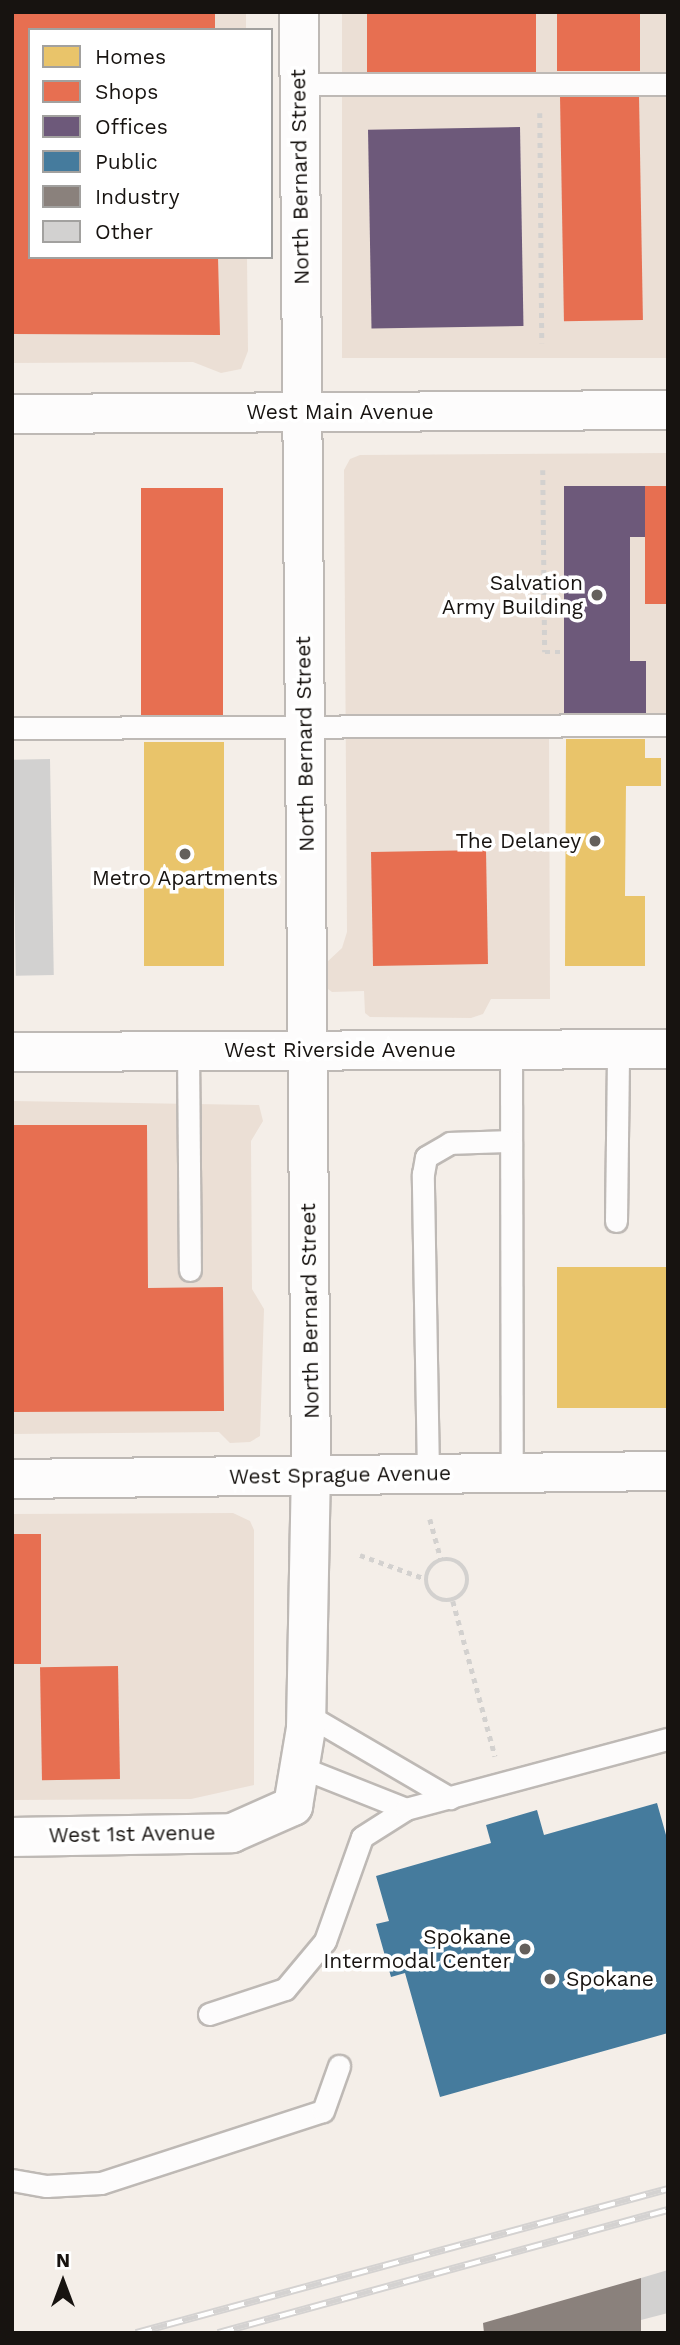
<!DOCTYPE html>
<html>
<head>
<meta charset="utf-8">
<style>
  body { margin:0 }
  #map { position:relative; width:680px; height:2345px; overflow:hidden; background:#f4eee8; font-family:"Work Sans",sans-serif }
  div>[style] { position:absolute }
  .built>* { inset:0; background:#ebdfd5; transform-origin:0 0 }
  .homes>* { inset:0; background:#e9c46a; transform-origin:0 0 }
  .shops>* { inset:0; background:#e76f51; transform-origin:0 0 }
  .offices>* { inset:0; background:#6d597a; transform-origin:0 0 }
  .public>* { inset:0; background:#457b9d }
  .industry>* { inset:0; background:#8a817c }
  .building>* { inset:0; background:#d2d1d0; transform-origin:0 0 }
  .path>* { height:4.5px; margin-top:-2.25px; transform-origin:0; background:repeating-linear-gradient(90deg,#d3d1cf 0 5px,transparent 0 10px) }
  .path>.ring { margin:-2.25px; padding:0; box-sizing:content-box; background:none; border:4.5px solid #d3d1cf; border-radius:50% }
  .roads { filter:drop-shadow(2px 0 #beb9b5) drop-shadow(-2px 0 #beb9b5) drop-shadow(0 2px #beb9b5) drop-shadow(0 -2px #beb9b5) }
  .service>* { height:21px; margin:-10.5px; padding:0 10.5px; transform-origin:10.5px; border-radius:10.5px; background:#fdfcfc }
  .tertiary>* { height:38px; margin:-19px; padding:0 19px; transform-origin:19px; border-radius:19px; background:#fdfcfc }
  .secondary>* { height:38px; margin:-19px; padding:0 19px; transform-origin:19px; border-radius:19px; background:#fdfcfc }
  .rail>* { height:8px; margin-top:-4px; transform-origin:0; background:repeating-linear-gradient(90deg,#fff 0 16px,#d4d2d1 0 32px); box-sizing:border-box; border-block:2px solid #d4d2d1 }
  .dots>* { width:19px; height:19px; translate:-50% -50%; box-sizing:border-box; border:4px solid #fff; border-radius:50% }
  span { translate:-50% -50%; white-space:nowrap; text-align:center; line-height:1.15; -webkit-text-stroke:7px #fff; paint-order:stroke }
  .street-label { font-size:21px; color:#171310 }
  .poi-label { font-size:21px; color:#171310 }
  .right { translate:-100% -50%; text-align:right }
  .left { translate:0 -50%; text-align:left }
  .frame { position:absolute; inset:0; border:14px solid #171310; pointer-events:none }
  .legend { position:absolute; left:28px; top:28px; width:245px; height:231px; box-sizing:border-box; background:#fff; border:2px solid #a2a19f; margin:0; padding:9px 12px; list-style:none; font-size:21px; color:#171310 }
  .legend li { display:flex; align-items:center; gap:14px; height:35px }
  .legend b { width:35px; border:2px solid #a2a19f }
  .north { position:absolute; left:28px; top:2247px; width:70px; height:70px; -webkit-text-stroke:5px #fff; paint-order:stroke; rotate:0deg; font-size:19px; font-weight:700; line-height:28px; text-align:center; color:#171310 }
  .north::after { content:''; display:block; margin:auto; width:24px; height:32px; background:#171310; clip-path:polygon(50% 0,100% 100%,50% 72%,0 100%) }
</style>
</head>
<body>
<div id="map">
  <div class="built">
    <i style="clip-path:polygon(12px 12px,246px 12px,246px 30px,30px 30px,30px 257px,247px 257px,248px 351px,241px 369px,221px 373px,193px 362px,12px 363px)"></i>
    <i style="left:342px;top:12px;width:326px;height:346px"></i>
    <i style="clip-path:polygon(668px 453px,668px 733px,549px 734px,550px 999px,491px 999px,483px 1014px,471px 1018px,370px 1017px,365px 1013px,364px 991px,332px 992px,324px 986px,326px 963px,342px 948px,347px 932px,344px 470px,350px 459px,360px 455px)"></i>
    <i style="clip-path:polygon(12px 1101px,259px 1105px,263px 1121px,251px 1141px,252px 1289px,264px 1309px,260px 1436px,250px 1442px,230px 1443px,219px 1432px,12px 1434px)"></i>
    <i style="clip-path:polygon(233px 1513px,250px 1521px,254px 1530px,254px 1785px,191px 1799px,12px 1800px,12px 1514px)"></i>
  </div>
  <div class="homes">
    <i style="clip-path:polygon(566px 739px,645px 739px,645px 758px,661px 758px,661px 786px,626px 786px,625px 896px,645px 896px,645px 966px,565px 966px)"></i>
    <i style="left:144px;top:742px;width:80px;height:224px"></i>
    <i style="left:668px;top:1267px;width:141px;height:111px;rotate:90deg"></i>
  </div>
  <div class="shops">
    <i style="clip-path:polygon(12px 12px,215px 12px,215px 30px,30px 30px,30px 257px,218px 257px,220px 335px,12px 334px)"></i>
    <i style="left:367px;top:12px;width:169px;height:62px"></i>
    <i style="left:557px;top:12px;width:83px;height:59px"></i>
    <i style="left:639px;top:95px;width:225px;height:79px;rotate:89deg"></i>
    <i style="left:645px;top:486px;width:23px;height:118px"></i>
    <i style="left:141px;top:488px;width:82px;height:229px"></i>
    <i style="left:486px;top:850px;width:114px;height:115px;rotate:89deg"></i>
    <i style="clip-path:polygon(12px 1125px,147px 1125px,148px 1288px,223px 1287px,224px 1411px,12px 1412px)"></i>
    <i style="left:41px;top:1534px;width:130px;height:29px;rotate:90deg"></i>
    <i style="left:118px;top:1666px;width:113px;height:78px;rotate:89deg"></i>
  </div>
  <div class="offices">
    <i style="left:520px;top:127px;width:199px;height:152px;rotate:89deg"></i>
    <i style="clip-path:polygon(564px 486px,645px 486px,645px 537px,630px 537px,630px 661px,646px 661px,646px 715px,564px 715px)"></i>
  </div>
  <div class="public">
    <i style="clip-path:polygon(657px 1803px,668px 1842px,668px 2033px,440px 2097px,405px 1973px,391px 1977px,376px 1924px,389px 1921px,376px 1876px,491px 1843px,486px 1825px,537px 1810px,544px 1835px)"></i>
  </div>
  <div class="industry">
    <i style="clip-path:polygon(641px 2278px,641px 2333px,484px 2333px,483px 2323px)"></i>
  </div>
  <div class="building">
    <i style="left:50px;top:759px;width:216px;height:38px;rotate:89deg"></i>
    <i style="clip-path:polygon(668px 2270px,668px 2313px,641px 2320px,641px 2278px)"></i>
  </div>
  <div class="path">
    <i style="left:540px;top:113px;width:230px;rotate:89.5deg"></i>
    <i style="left:543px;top:470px;width:182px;rotate:89.4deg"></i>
    <i style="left:545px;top:652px;width:19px"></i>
    <i style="left:430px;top:1519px;width:41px;rotate:74.6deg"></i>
    <i style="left:360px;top:1555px;width:70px;rotate:20deg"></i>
    <i class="ring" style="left:426px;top:1559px;width:37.5px;height:37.5px"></i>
    <i style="left:453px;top:1601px;width:161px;rotate:74.8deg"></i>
  </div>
  <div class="roads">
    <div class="service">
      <i style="left:300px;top:84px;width:368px"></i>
      <i style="left:12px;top:728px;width:656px;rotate:-0.26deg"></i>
      <i style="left:511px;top:1050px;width:423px;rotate:89.9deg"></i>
      <i style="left:188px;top:1051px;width:219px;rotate:89.5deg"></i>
      <i style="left:616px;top:1221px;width:172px;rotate:-89.3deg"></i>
      <i style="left:428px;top:1474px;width:300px;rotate:-91deg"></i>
      <i style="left:423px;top:1174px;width:17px;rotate:-80deg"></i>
      <i style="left:426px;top:1157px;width:28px;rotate:-30deg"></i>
      <i style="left:450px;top:1143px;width:61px;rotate:-1.9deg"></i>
      <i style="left:306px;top:1714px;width:167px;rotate:30.3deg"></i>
      <i style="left:300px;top:1767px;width:114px;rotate:21.6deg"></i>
      <i style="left:209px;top:2014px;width:80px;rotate:-18.2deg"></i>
      <i style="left:285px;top:1989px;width:62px;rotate:-50.2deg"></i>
      <i style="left:325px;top:1941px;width:110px;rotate:-70.4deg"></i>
      <i style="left:362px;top:1837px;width:52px;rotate:-32.5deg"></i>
      <i style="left:406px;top:1809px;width:271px;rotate:-15deg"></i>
      <i style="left:12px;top:2180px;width:35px;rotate:10deg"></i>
      <i style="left:46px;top:2186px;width:55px;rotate:-3.1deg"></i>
      <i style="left:101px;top:2183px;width:233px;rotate:-18deg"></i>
      <i style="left:323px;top:2111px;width:48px;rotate:-70.4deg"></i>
    </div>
    <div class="tertiary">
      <i style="left:299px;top:12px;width:1463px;rotate:89.53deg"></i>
      <i style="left:12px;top:1052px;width:656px;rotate:-0.26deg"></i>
    </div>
    <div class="secondary">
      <i style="left:12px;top:414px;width:656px;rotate:-0.35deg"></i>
      <i style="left:12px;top:1479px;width:656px;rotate:-0.7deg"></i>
      <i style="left:12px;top:1837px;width:220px;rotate:-1deg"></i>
      <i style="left:232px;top:1833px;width:67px;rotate:-23.9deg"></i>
      <i style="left:293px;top:1806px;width:79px;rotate:-80.5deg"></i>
      <i style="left:306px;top:1728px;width:253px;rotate:-88.9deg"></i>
    </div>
  </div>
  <div class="rail">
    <i style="left:136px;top:2333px;width:551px;rotate:-15.15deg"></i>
    <i style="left:218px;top:2333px;width:467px;rotate:-15.3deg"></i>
  </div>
  <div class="dots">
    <i style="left:597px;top:595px;background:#64605c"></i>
    <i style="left:595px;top:841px;background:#64605c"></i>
    <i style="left:185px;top:854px;background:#64605c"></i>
    <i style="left:525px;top:1949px;background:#64605c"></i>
    <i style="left:550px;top:1979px;background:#64605c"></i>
  </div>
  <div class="street-label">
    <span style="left:300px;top:177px;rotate:-91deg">North Bernard Street</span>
    <span style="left:340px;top:412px">West Main Avenue</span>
    <span style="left:305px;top:744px;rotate:-91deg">North Bernard Street</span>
    <span style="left:340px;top:1050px">West Riverside Avenue</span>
    <span style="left:310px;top:1311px;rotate:-91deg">North Bernard Street</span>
    <span style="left:340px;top:1475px;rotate:-1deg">West Sprague Avenue</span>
    <span style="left:132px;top:1834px;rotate:-1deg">West 1st Avenue</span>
  </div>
  <div class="poi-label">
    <span class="right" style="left:583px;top:595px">Salvation<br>Army Building</span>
    <span class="right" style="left:581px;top:841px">The Delaney</span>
    <span style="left:185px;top:878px">Metro Apartments</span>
    <span class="right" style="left:511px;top:1949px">Spokane<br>Intermodal Center</span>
    <span class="left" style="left:566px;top:1979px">Spokane</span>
  </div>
  <div class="frame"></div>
  <ul class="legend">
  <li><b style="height:19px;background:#e9c46a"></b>Homes</li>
  <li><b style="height:19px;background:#e76f51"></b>Shops</li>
  <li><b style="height:19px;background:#6d597a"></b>Offices</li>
  <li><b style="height:19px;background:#457b9d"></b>Public</li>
  <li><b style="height:19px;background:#8a817c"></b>Industry</li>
  <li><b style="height:19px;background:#d2d1d0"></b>Other</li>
  </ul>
  <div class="north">N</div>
</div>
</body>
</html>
